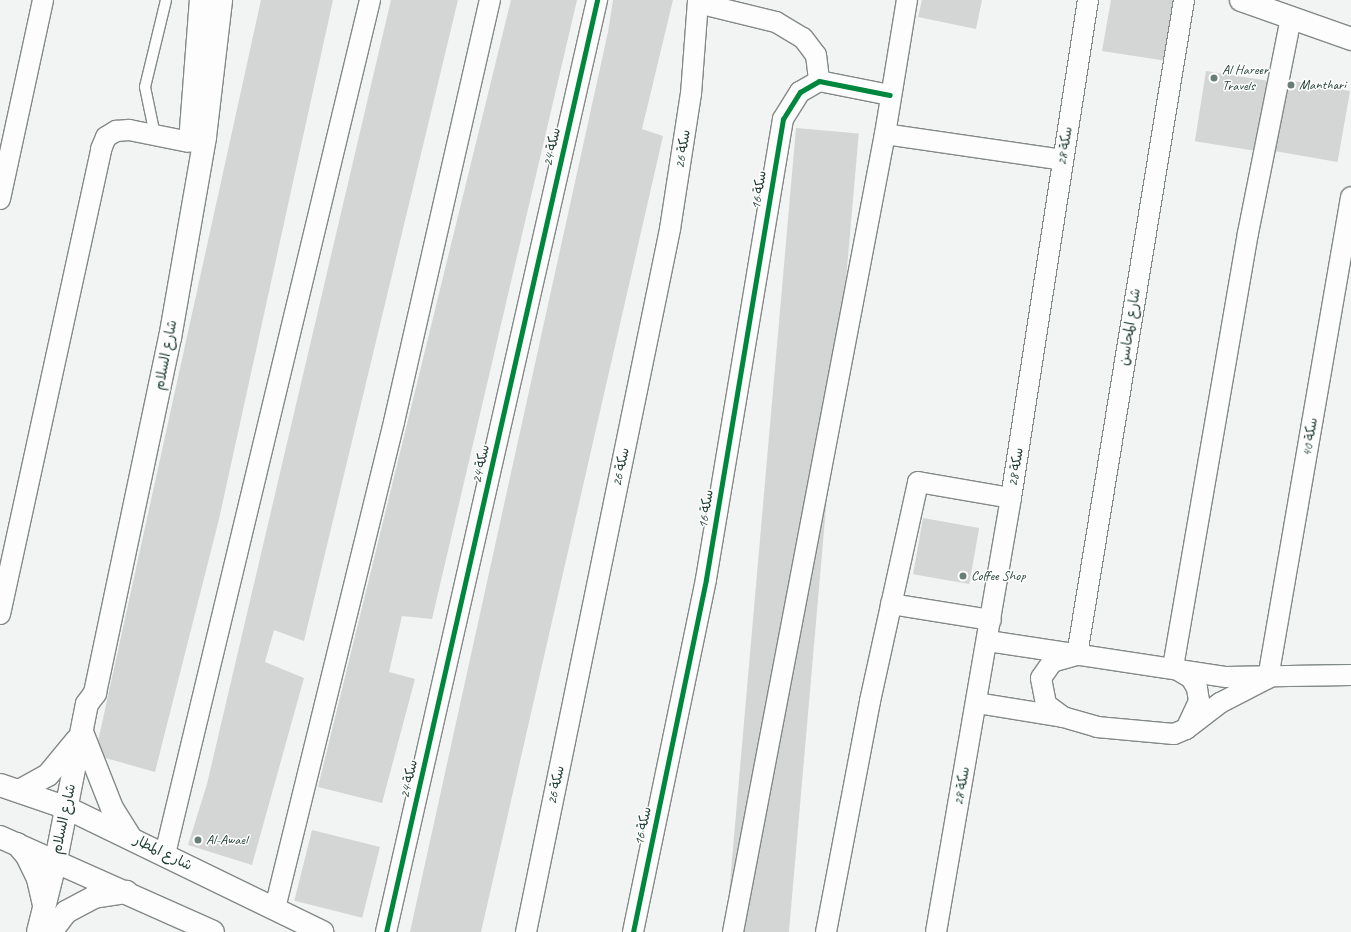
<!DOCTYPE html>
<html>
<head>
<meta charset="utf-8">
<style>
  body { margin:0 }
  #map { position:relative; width:1351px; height:932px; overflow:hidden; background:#f2f3f3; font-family:Caveat,"Playpen Sans Arabic",sans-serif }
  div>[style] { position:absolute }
  .building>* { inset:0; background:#d3d6d5; transform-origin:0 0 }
  .roads { filter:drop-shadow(1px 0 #838988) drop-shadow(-1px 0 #838988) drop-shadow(0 1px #838988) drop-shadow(0 -1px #838988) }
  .lane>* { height:10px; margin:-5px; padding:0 5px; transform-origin:5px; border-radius:5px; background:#fdfdfd }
  .street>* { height:20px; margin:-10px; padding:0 10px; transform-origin:10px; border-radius:10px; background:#fdfdfd }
  .secondary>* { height:22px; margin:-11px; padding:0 11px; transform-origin:11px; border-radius:11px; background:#fdfdfd }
  .cycleway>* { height:5px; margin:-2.5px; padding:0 2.5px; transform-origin:2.5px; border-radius:2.5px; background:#00873e }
  .dots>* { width:11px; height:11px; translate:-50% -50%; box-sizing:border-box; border:2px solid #fff; border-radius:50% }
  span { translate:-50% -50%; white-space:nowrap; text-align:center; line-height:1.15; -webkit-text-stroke:3px #fff; paint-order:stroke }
  .poi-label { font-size:14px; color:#1f3d34 }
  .left { translate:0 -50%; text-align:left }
  .street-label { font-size:14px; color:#1f3d34 }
</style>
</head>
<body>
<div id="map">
  <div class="building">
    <i style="clip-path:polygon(261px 0,333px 0,219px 519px,155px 772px,95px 755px)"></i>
    <i style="clip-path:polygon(391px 0,458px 0,304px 641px,274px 630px,265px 662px,304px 678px,252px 865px,188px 845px,207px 784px)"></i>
    <i style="clip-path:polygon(511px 0,577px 0,432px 619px,402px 616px,389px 672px,415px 679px,382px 803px,318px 787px)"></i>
    <i style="clip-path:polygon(613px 0,673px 0,642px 129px,663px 136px,481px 932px,410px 932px,608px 32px)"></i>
    <i style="clip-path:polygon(922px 0,982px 0,976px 29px,918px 17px)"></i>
    <i style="clip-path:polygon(1111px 0,1177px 0,1167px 61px,1102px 51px)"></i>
    <i style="left:1206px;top:71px;width:64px;height:71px;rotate:9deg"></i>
    <i style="left:1287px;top:80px;width:64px;height:72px;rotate:10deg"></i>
    <i style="left:796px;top:128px;width:63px;height:818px;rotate:5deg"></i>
    <i style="left:923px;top:518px;width:57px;height:57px;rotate:10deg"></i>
    <i style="left:312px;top:830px;width:70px;height:73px;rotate:14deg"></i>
  </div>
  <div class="roads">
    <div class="lane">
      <i style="left:155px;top:135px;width:49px;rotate:-101.8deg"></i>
      <i style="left:145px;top:87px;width:89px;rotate:-76.4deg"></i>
    </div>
    <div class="street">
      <i style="left:698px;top:3px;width:80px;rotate:13.7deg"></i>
      <i style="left:776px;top:22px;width:31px;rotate:31deg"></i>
      <i style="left:803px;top:38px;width:21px;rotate:53deg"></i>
      <i style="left:816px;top:55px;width:26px;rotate:83deg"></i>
      <i style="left:885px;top:134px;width:180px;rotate:8.3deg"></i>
      <i style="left:0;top:199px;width:204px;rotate:-77.8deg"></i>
      <i style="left:891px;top:604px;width:101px;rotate:9.1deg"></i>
      <i style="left:0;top:614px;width:476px;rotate:-77.7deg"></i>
      <i style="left:101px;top:149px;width:13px;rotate:-67deg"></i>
      <i style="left:106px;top:137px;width:12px;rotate:-31deg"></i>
      <i style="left:116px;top:131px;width:13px;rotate:-4deg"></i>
      <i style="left:129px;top:130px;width:61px;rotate:11.3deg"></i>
      <i style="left:988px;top:641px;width:241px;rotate:8.6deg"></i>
      <i style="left:1226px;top:677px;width:125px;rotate:-0.9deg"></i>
      <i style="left:977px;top:703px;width:87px;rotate:9.2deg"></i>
      <i style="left:1063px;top:717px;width:35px;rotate:16deg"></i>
      <i style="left:1097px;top:727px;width:77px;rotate:5.2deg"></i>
      <i style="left:1174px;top:734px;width:13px;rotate:-23deg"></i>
      <i style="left:1186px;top:729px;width:43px;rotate:-37.4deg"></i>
      <i style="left:1220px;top:703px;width:54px;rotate:-27.5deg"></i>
      <i style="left:1268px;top:678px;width:488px;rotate:-80.2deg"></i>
      <i style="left:1063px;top:717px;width:21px;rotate:-143deg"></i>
      <i style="left:1046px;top:704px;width:26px;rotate:-101deg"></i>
      <i style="left:1041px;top:678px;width:19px;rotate:-55deg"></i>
      <i style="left:1052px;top:662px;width:26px;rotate:-16deg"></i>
      <i style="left:1077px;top:655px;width:664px;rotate:-80.72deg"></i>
      <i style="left:1186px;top:729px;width:31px;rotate:-65deg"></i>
      <i style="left:1199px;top:701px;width:13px;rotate:-99deg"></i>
      <i style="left:1197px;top:688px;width:12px;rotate:-121deg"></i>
      <i style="left:1191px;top:678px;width:21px;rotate:-149deg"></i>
      <i style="left:1173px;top:667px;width:440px;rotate:-80.2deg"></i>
      <i style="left:1248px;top:233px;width:219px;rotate:-78.7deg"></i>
      <i style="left:165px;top:854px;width:878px;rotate:-76.5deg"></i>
      <i style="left:275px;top:908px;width:500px;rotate:-76.24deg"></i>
      <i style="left:394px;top:422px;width:433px;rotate:-77.2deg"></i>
      <i style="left:386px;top:932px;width:956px;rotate:-77.24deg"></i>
      <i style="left:526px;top:932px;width:718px;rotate:-78.42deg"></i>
      <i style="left:670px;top:229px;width:137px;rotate:-81.2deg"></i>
      <i style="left:691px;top:94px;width:94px;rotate:-85.7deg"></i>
      <i style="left:633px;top:932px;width:360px;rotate:-78.3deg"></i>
      <i style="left:706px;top:579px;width:466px;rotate:-80.5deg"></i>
      <i style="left:783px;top:119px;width:32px;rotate:-58deg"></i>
      <i style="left:800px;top:92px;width:22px;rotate:-30deg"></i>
      <i style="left:819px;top:81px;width:72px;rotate:11.2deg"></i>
      <i style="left:733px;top:932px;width:812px;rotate:-79.22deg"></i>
      <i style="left:885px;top:134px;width:136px;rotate:-80.7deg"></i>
      <i style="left:826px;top:932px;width:235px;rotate:-79.2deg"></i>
      <i style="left:870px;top:701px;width:224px;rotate:-77.6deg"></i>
      <i style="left:918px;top:482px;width:94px;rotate:9.8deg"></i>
      <i style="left:936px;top:932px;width:440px;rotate:-80.2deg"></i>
      <i style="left:1011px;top:498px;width:504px;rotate:-81.21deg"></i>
    </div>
    <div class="secondary">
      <i style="left:1241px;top:0;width:117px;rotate:19.5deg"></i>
      <i style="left:191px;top:129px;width:129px;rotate:-85.6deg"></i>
      <i style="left:82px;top:732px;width:82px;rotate:68.5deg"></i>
      <i style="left:112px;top:808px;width:34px;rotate:58deg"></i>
      <i style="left:0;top:785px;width:71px;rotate:18.9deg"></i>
      <i style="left:67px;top:808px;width:284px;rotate:25.9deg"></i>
      <i style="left:19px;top:791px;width:33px;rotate:-29deg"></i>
      <i style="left:48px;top:775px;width:45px;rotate:-50.4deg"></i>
      <i style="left:0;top:837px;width:233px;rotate:24deg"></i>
      <i style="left:17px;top:844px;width:16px;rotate:50deg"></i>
      <i style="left:27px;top:856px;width:25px;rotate:64deg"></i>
      <i style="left:38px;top:879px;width:26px;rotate:77deg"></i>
      <i style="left:38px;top:932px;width:74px;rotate:-76deg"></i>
      <i style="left:56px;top:860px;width:159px;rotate:-78.8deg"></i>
      <i style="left:87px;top:704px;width:14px;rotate:-54deg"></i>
      <i style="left:95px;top:693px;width:363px;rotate:-78.1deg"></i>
      <i style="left:170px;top:338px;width:204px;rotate:-80.1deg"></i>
      <i style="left:205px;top:137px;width:138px;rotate:-83.3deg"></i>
      <i style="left:51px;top:932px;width:25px;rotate:-53deg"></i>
      <i style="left:66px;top:912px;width:32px;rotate:-28deg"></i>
      <i style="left:94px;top:897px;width:33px;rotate:-9deg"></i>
    </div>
  </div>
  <div class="cycleway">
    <i style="left:386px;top:932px;width:956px;rotate:-77.24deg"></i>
    <i style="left:633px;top:932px;width:360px;rotate:-78.3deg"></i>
    <i style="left:706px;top:579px;width:466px;rotate:-80.5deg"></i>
    <i style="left:783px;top:119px;width:32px;rotate:-58deg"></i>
    <i style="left:800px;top:92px;width:22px;rotate:-30deg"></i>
    <i style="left:819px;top:81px;width:72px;rotate:11.2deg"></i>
  </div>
  <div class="dots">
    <i style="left:1214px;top:78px;background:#697d77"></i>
    <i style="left:1291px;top:85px;background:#697d77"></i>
    <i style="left:963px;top:576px;background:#697d77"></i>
    <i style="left:198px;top:840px;background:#697d77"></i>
  </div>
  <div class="poi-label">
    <span class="left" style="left:1222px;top:78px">Al Hareer<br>Travels</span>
    <span class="left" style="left:1299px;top:85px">Manthari</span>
    <span class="left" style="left:971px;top:576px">Coffee Shop</span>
    <span class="left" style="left:206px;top:840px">Al-Awael</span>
  </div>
  <div class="street-label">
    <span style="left:1065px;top:146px;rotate:-81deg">سكة 28</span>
    <span style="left:552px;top:147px;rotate:-77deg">سكة 24</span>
    <span style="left:683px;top:149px;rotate:-81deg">سكة 26</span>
    <span style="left:759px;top:190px;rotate:-81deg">سكة 16</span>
    <span style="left:1130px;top:327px;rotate:-81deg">شارع المحاسن</span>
    <span style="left:166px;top:355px;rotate:-79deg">شارع السلام</span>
    <span style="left:1310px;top:437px;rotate:-80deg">سكة 40</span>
    <span style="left:481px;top:464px;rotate:-77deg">سكة 24</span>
    <span style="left:621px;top:467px;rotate:-78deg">سكة 26</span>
    <span style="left:1016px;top:467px;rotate:-81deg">سكة 28</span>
    <span style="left:706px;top:509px;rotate:-81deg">سكة 16</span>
    <span style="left:409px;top:779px;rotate:-77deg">سكة 24</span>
    <span style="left:556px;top:785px;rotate:-78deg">سكة 26</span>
    <span style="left:962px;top:786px;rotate:-80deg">سكة 28</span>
    <span style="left:64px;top:819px;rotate:-78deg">شارع السلام</span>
    <span style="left:643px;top:826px;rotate:-78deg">سكة 16</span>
    <span style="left:163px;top:853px;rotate:26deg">شارع المطار</span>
  </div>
</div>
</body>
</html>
